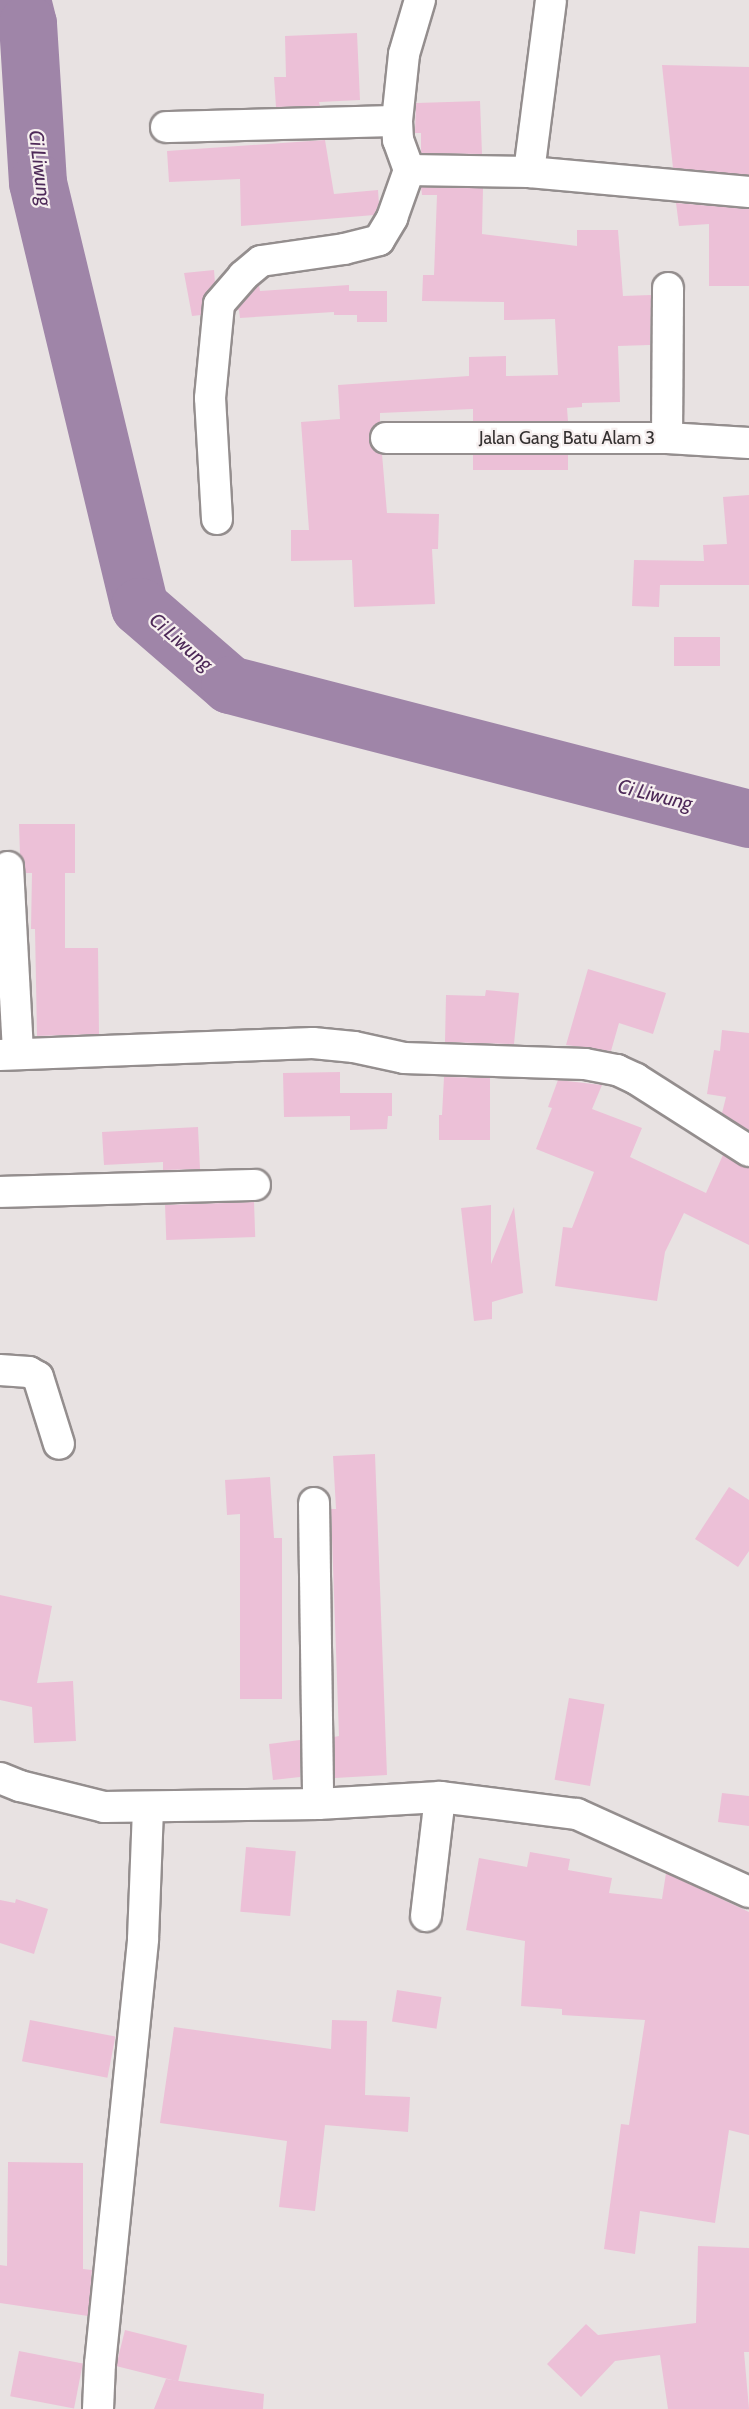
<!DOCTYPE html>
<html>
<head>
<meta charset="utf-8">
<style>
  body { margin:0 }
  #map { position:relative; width:749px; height:2409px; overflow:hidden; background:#e8e2e2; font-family:Cabin,sans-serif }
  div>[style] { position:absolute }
  .river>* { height:58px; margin:-29px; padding:0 29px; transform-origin:29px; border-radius:29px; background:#9f85a8 }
  .building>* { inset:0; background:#ecc0d7; transform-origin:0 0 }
  .roads { filter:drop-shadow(2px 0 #948e8e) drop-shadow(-2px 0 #948e8e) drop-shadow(0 2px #948e8e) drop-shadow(0 -2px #948e8e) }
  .minor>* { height:30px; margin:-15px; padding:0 15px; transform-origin:15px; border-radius:15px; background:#fff }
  span { translate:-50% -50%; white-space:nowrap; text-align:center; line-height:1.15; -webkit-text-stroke:4.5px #f6efef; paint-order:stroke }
  .street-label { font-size:18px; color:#343131 }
  .water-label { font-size:20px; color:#4d2958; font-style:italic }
</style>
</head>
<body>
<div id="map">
  <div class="river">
    <i style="left:22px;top:0;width:25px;rotate:76deg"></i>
    <i style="left:28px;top:24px;width:159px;rotate:86.4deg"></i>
    <i style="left:38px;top:183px;width:436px;rotate:76.5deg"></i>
    <i style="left:140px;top:607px;width:119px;rotate:40.9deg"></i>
    <i style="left:230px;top:685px;width:536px;rotate:14.48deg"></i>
  </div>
  <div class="building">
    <i style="clip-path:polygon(357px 33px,360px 100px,319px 102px,320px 106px,276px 107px,274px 77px,286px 77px,285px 36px)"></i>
    <i style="clip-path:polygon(662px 65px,749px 67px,749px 175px,673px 168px)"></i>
    <i style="clip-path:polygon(480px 101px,482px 154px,421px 153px,421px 133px,415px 133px,416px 103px)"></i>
    <i style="clip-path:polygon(325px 140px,334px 194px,378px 190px,379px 204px,374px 215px,241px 226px,240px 179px,169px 182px,167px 151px)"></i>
    <i style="clip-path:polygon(421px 187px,483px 188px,482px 234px,577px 246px,577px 230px,618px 230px,623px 296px,651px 295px,650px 345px,618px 346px,620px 402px,582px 403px,582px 407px,567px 408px,568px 421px,473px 421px,473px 409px,380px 413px,380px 422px,371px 429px,369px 439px,371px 447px,382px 454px,387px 513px,439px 514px,438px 549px,432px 549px,435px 604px,354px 607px,352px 560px,291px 561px,291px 530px,309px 530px,301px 422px,340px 419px,338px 385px,469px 376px,469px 357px,506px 356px,506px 376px,558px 375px,555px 319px,504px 320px,504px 302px,422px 301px,423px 275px,434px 275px,437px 195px,422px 195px)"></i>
    <i style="clip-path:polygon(676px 203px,749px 209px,749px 286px,709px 286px,709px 224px,679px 226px)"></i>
    <i style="clip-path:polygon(214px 270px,215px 283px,206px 293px,201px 315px,192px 316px,184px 273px)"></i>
    <i style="clip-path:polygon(259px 285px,260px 291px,349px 285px,349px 291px,387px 291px,387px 322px,357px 322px,357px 315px,334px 315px,334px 312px,240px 318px,239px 310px,236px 310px)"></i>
    <i style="left:473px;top:455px;width:95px;height:15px"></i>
    <i style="clip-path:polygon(749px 495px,749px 585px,660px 585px,659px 607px,632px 606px,634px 560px,704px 561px,703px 545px,727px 544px,723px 497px)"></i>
    <i style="left:674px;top:637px;width:46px;height:29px"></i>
    <i style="clip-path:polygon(19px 824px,75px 824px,75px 873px,65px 873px,65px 948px,98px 948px,99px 1034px,37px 1036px,35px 929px,31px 929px,32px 873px,26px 873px,20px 855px)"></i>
    <i style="clip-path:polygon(588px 969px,666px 993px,653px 1034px,619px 1023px,611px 1051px,566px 1045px)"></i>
    <i style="clip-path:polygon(486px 990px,519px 993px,514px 1044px,445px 1042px,446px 995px,485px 996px)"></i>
    <i style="clip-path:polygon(722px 1030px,749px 1033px,749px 1131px,722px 1113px,726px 1097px,707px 1094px,714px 1050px,720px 1051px)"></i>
    <i style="clip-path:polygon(340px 1072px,340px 1093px,392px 1093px,392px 1116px,388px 1116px,387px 1129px,350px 1130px,350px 1116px,284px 1117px,283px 1073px)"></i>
    <i style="clip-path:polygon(444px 1077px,490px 1078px,490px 1140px,439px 1140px,439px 1115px,442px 1115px)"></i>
    <i style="clip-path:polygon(558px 1080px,602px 1085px,592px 1109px,642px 1128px,630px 1157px,706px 1193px,723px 1155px,749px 1168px,749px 1245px,684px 1213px,665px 1252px,657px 1301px,555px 1286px,563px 1227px,572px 1228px,594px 1172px,536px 1149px,552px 1108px,548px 1107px)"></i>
    <i style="clip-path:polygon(198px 1127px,200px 1169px,163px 1170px,163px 1162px,104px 1165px,102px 1132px)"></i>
    <i style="left:254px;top:1202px;width:35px;height:89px;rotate:88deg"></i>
    <i style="clip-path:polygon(491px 1205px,491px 1264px,514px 1207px,523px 1293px,492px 1302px,492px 1319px,474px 1321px,461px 1208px)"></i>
    <i style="clip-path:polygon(375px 1454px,387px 1775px,335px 1778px,334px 1737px,339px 1736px,331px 1509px,336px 1509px,333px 1456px)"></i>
    <i style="clip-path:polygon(270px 1477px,274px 1538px,282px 1538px,282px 1699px,240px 1699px,240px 1514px,227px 1515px,225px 1480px)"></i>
    <i style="clip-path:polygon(729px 1487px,749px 1500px,749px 1551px,738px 1567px,695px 1539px)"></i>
    <i style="clip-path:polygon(0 1595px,52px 1606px,37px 1683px,73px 1681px,76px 1741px,34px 1743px,32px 1707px,0 1700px)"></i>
    <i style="left:569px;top:1698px;width:36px;height:83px;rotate:10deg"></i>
    <i style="clip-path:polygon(300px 1740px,300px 1777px,273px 1780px,269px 1744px)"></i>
    <i style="clip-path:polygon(722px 1793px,749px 1796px,749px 1826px,718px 1822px)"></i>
    <i style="left:246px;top:1847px;width:50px;height:65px;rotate:5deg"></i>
    <i style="clip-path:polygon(530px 1852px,570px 1859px,568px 1870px,612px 1878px,609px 1893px,662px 1899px,666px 1873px,749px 1912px,749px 2135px,729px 2130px,715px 2223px,640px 2211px,635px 2254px,604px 2249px,621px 2124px,629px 2125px,645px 2020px,562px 2015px,562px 2009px,521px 2006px,525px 1941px,466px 1930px,479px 1858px,527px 1867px)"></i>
    <i style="clip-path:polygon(16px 1899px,48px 1909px,34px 1954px,0 1943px,0 1900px,15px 1903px)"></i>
    <i style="left:397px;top:1990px;width:45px;height:32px;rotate:9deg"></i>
    <i style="left:30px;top:2020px;width:87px;height:42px;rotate:11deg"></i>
    <i style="clip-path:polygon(332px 2020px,367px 2021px,365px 2095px,410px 2097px,408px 2132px,325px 2125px,315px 2211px,279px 2207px,287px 2141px,160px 2123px,174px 2027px,331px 2049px)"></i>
    <i style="clip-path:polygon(8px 2162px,83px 2163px,83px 2269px,92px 2270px,88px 2316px,0 2303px,0 2265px,7px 2266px)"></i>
    <i style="clip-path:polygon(698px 2246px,749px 2248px,749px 2352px,744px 2352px,749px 2409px,668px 2409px,660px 2355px,615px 2361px,581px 2397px,547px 2364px,586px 2324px,598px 2335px,696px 2323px)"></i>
    <i style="left:125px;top:2330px;width:64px;height:37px;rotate:14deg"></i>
    <i style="left:19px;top:2351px;width:65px;height:46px;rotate:11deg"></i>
    <i style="clip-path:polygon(166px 2379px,264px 2394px,263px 2409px,154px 2409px)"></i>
  </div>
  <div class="roads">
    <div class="minor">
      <i style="left:166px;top:127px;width:231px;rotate:-1.5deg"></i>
      <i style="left:409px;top:170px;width:120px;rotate:1deg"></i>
      <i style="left:529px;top:172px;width:221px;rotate:5.2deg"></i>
      <i style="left:529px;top:172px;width:173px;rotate:-82.7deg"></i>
      <i style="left:386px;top:438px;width:281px"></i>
      <i style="left:667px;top:438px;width:82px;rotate:3.5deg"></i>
      <i style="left:667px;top:438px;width:150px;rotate:-89.6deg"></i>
      <i style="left:217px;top:519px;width:121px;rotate:-93.3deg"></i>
      <i style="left:210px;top:398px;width:94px;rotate:-84.5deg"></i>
      <i style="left:219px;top:304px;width:37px;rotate:-49deg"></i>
      <i style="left:243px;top:276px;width:23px;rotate:-40deg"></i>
      <i style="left:261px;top:261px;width:84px;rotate:-8.2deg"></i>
      <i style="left:344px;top:249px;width:36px;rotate:-14deg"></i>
      <i style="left:379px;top:240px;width:26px;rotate:-59deg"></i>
      <i style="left:392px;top:218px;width:51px;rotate:-70.5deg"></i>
      <i style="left:409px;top:170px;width:32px;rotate:-110deg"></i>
      <i style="left:398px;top:140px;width:19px;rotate:-93deg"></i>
      <i style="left:397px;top:121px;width:67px;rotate:-84deg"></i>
      <i style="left:404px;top:54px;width:56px;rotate:-73.5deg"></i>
      <i style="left:8px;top:867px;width:187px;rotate:86.9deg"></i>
      <i style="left:0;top:1055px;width:313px;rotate:-2.2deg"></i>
      <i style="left:313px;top:1043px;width:41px;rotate:5.6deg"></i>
      <i style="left:354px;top:1047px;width:51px;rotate:12.4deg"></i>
      <i style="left:404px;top:1058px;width:181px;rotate:1.9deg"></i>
      <i style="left:585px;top:1064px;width:33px;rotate:11deg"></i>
      <i style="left:617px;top:1070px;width:21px;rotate:25deg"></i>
      <i style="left:636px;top:1079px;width:134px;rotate:32.5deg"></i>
      <i style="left:0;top:1192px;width:255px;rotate:-1.6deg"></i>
      <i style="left:0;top:1370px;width:29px;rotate:4deg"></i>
      <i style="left:29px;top:1372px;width:10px;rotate:29deg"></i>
      <i style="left:38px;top:1377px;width:70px;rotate:72.6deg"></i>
      <i style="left:314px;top:1503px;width:301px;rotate:89.2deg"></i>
      <i style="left:0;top:1778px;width:22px;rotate:22deg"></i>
      <i style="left:20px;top:1786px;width:87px;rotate:14deg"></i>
      <i style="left:104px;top:1807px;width:214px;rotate:-0.8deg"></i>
      <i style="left:318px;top:1804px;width:122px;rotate:-3.3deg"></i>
      <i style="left:440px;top:1797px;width:138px;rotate:7.1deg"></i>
      <i style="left:577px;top:1814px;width:189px;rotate:24.4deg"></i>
      <i style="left:426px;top:1916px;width:120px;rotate:-83.3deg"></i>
      <i style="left:98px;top:2409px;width:45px;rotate:-87.5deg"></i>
      <i style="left:100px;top:2364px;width:427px;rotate:-84.2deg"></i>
      <i style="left:143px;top:1939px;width:131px;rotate:-87.8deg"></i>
    </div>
  </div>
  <div class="street-label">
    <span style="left:567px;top:438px">Jalan Gang Batu Alam 3</span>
  </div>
  <div class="water-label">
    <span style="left:40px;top:168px;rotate:83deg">Ci Liwung</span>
    <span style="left:181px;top:642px;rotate:41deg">Ci Liwung</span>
    <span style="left:655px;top:795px;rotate:14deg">Ci Liwung</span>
  </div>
</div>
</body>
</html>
